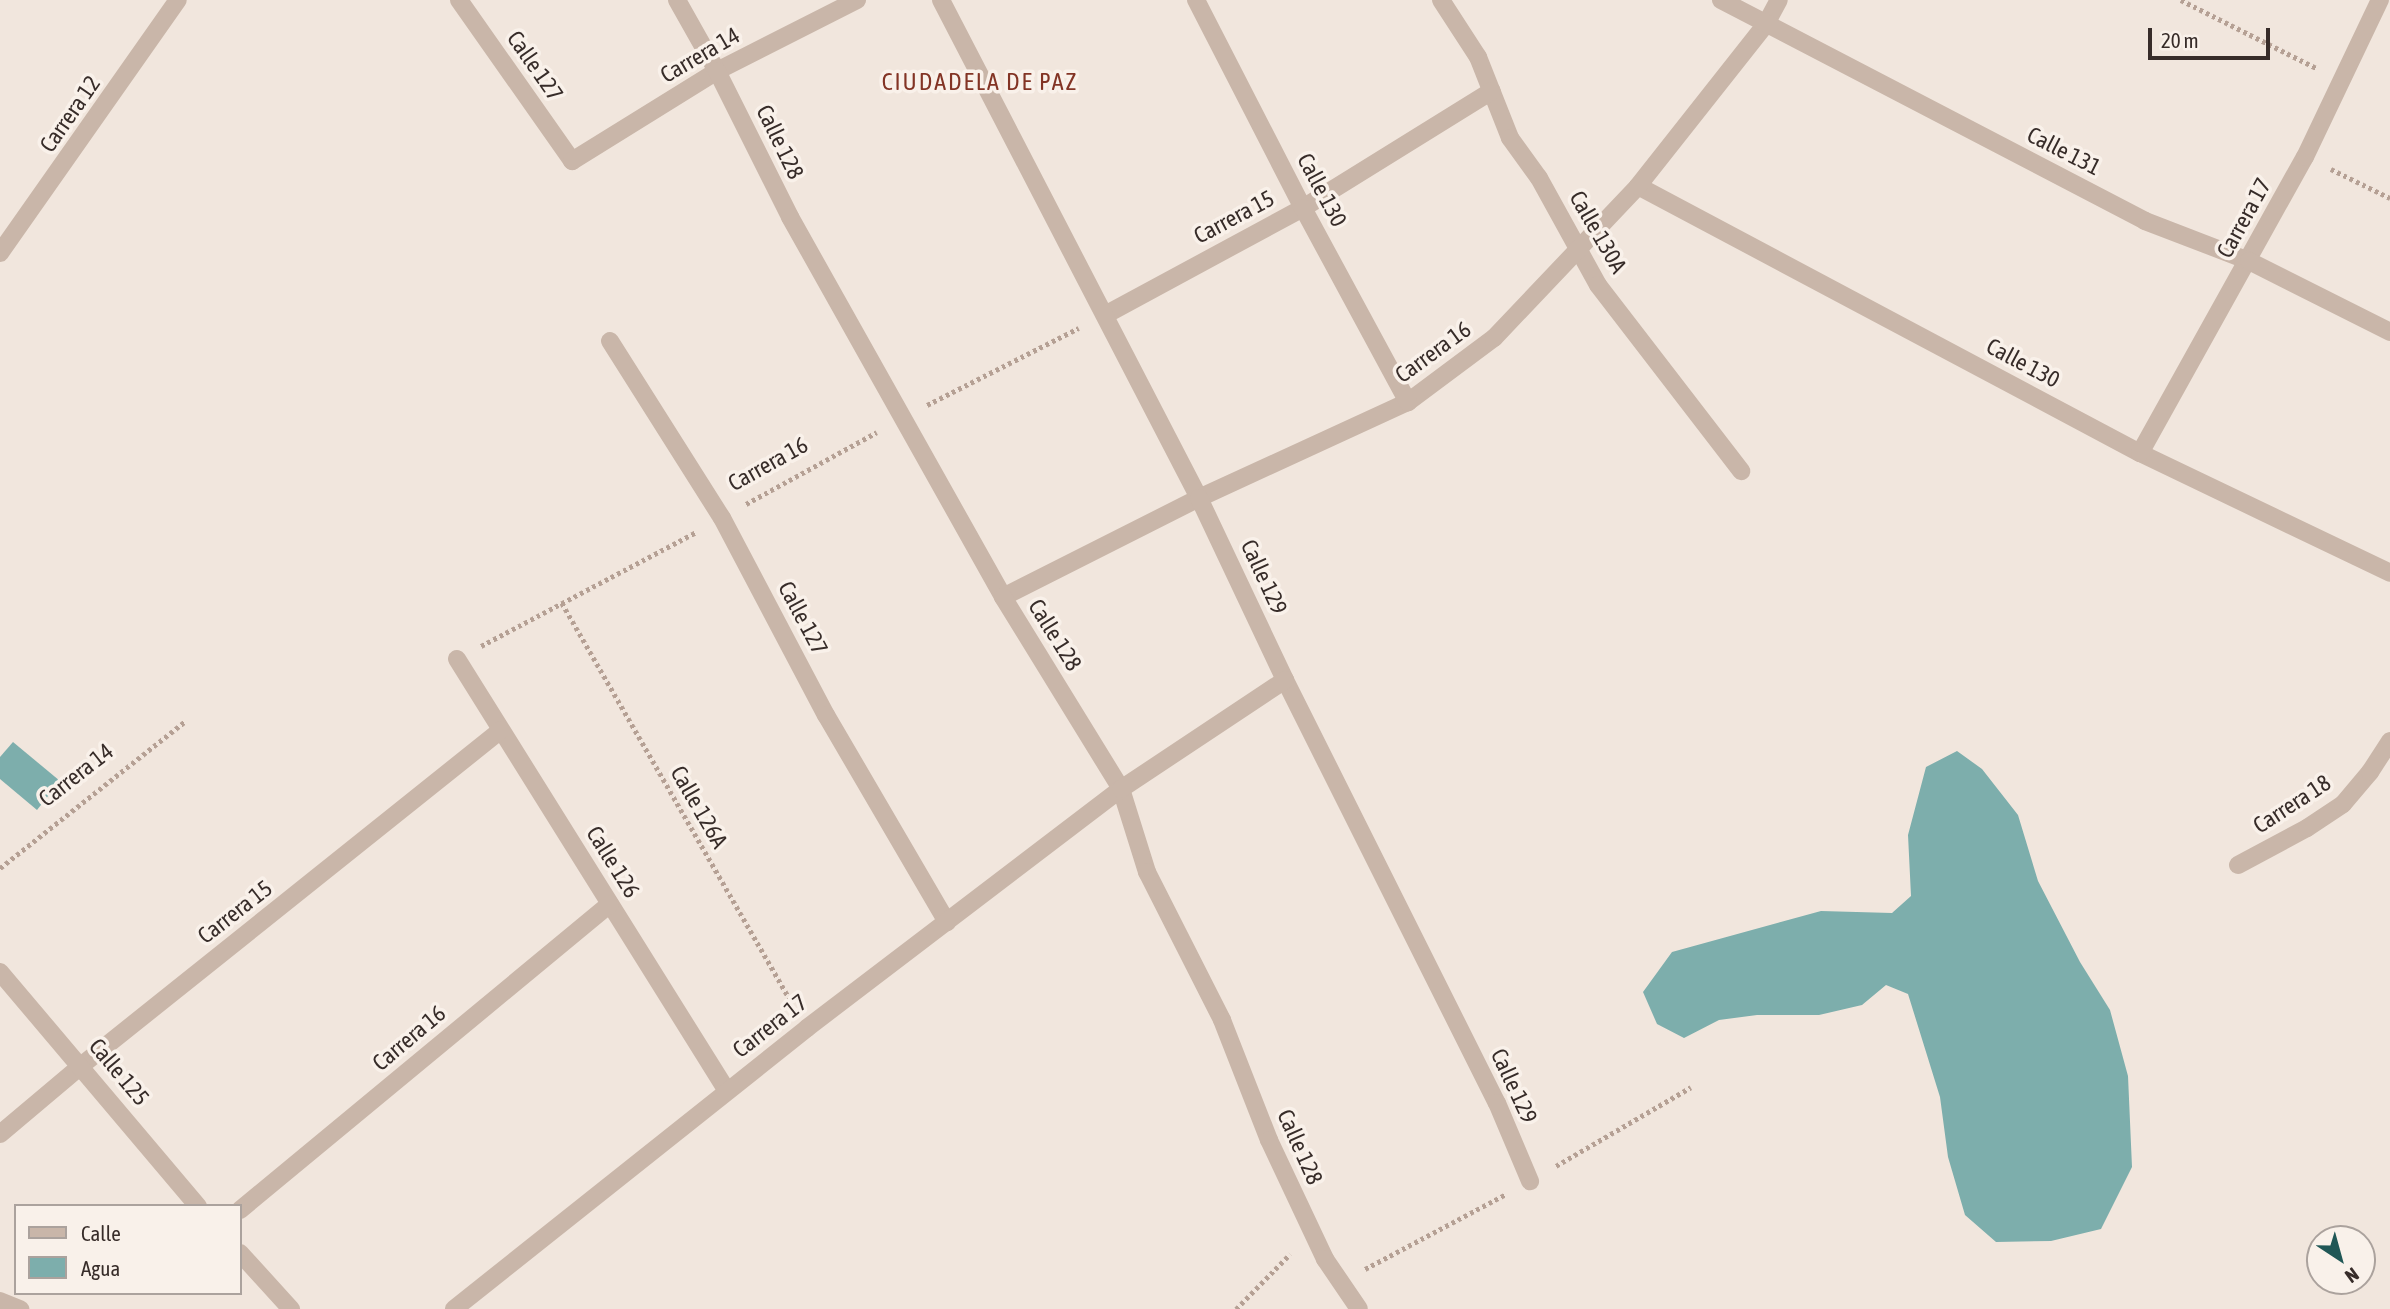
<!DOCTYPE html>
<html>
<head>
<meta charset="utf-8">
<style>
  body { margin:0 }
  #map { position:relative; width:2390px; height:1309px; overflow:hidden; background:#f1e6dd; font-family:"Asap Condensed",sans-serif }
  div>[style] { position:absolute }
  .water>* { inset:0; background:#7daeac }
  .path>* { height:4.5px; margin-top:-2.25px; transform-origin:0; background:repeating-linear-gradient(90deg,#b5a094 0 3.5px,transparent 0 7px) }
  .lane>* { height:18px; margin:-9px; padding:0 9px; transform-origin:9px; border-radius:9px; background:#c9b6a9 }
  .street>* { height:18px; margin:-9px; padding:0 9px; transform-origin:9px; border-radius:9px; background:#c9b6a9 }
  span { translate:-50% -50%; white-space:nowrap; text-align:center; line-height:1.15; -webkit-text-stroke:7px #f9f1ea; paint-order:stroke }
  .street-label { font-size:23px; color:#372c29 }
  .neighbourhood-label { font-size:24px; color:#833425; letter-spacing:2px }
  .legend { position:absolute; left:14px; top:1204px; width:228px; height:91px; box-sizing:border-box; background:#f9f1ea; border:2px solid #aba29d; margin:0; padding:9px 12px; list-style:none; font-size:21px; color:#372c29 }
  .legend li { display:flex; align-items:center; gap:14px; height:35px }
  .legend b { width:35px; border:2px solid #aba29d }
  .north { position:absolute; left:2306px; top:1225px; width:70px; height:70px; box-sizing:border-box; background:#f9f1ea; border:2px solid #aba29d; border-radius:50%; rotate:144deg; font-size:19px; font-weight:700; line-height:28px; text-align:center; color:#372c29 }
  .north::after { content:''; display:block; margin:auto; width:24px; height:32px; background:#205756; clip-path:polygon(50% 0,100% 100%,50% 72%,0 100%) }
  .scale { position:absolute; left:2148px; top:28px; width:122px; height:32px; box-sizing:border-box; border:4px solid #372c29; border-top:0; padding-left:9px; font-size:21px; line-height:24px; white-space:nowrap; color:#372c29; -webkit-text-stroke:5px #f9f1ea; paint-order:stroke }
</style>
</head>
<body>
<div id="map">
  <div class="water">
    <i style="clip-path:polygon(13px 742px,60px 781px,37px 810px,0 779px,0 757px)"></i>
    <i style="clip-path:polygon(1957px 751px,1982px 769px,2018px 815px,2038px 881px,2080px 962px,2110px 1010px,2128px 1076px,2132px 1167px,2101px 1229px,2051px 1241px,1996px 1242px,1965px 1215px,1948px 1157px,1940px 1097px,1908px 994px,1886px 985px,1862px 1005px,1819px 1015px,1757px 1015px,1719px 1020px,1684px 1038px,1657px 1024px,1643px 992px,1672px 952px,1821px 911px,1892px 913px,1911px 896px,1908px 835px,1926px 767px)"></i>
  </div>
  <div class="path">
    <i style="left:2181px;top:0;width:151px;rotate:26.7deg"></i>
    <i style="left:2331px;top:169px;width:66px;rotate:26.2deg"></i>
    <i style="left:927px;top:405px;width:170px;rotate:-26.9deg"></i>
    <i style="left:746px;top:504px;width:149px;rotate:-28.8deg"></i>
    <i style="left:562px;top:603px;width:461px;rotate:60.1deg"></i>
    <i style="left:481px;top:646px;width:243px;rotate:-27.9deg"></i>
    <i style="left:0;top:868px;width:235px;rotate:-38.4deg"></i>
    <i style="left:1556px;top:1166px;width:156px;rotate:-30.3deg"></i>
    <i style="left:1365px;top:1269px;width:160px;rotate:-28deg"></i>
    <i style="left:1236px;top:1309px;width:77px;rotate:-45.5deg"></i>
  </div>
  <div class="lane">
    <i style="left:459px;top:0;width:197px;rotate:54.9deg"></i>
    <i style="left:572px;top:161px;width:171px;rotate:-31.8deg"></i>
    <i style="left:717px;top:71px;width:157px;rotate:-26.9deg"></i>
    <i style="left:1441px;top:0;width:68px;rotate:57deg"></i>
    <i style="left:1478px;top:57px;width:87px;rotate:68.4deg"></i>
    <i style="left:1510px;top:138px;width:49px;rotate:54.1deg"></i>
    <i style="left:1539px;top:178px;width:122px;rotate:61.1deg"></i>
    <i style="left:1598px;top:285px;width:235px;rotate:52.4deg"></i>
    <i style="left:1638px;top:186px;width:569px;rotate:28.01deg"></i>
    <i style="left:2140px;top:453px;width:277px;rotate:25.6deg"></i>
    <i style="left:1105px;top:315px;width:225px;rotate:-28.4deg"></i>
    <i style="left:1303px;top:208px;width:222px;rotate:-31.8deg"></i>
    <i style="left:610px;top:341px;width:209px;rotate:57.7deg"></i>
    <i style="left:722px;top:518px;width:223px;rotate:62.2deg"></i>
    <i style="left:826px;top:715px;width:240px;rotate:59.7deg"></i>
    <i style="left:2140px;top:453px;width:339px;rotate:-60.9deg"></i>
    <i style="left:2305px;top:157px;width:174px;rotate:-64.5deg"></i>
    <i style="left:1003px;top:597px;width:220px;rotate:-26.8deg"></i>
    <i style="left:1199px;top:498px;width:230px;rotate:-24.7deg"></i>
    <i style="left:1408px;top:402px;width:107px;rotate:-36.7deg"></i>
    <i style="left:1494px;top:338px;width:209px;rotate:-46.5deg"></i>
    <i style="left:1638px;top:186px;width:206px;rotate:-51.7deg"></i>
    <i style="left:1766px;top:24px;width:27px;rotate:-62deg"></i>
    <i style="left:457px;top:659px;width:509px;rotate:57.99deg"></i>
    <i style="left:2238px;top:865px;width:78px;rotate:-28.2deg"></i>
    <i style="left:2307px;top:828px;width:43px;rotate:-33.7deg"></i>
    <i style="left:2343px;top:804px;width:42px;rotate:-49.8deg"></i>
    <i style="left:2370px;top:772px;width:37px;rotate:-57deg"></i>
    <i style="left:0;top:1134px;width:107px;rotate:-40.1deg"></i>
    <i style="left:82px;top:1065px;width:536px;rotate:-38.64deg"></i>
    <i style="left:240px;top:1210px;width:480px;rotate:-39.6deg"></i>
    <i style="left:0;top:1301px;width:22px;rotate:22deg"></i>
  </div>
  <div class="street">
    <i style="left:677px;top:0;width:81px;rotate:60.6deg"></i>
    <i style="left:717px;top:71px;width:163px;rotate:63.4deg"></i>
    <i style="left:790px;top:217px;width:436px;rotate:60.7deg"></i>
    <i style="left:1003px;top:597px;width:225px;rotate:58.4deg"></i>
    <i style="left:1121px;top:789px;width:87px;rotate:72.6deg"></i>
    <i style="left:1147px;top:872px;width:166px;rotate:63.1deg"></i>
    <i style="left:1222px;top:1020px;width:129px;rotate:68.6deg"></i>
    <i style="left:1269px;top:1140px;width:132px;rotate:64.8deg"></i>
    <i style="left:1325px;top:1259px;width:60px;rotate:55.8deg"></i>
    <i style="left:941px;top:0;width:561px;rotate:62.61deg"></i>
    <i style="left:1199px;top:498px;width:201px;rotate:64.7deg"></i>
    <i style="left:1285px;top:680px;width:473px;rotate:63.4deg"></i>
    <i style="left:1497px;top:1103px;width:85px;rotate:67.1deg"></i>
    <i style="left:1196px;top:0;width:234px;rotate:62.8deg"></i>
    <i style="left:1303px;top:208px;width:221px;rotate:61.6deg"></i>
    <i style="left:1721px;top:0;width:478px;rotate:27.5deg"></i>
    <i style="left:2145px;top:221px;width:111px;rotate:21deg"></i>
    <i style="left:2249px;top:261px;width:158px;rotate:26.7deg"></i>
    <i style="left:0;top:253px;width:309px;rotate:-54.9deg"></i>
    <i style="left:0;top:972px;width:307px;rotate:49.8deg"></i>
    <i style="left:240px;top:1253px;width:76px;rotate:47.7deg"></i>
    <i style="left:454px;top:1309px;width:451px;rotate:-38.5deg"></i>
    <i style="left:807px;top:1028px;width:395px;rotate:-37.3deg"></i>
    <i style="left:1121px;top:789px;width:197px;rotate:-33.6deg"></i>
  </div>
  <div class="street-label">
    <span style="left:700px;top:55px;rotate:-30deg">Carrera 14</span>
    <span style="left:535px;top:66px;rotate:55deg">Calle 127</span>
    <span style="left:70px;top:114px;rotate:-55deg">Carrera 12</span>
    <span style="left:780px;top:142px;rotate:64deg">Calle 128</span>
    <span style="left:2064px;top:151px;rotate:27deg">Calle 131</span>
    <span style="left:1322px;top:190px;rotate:62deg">Calle 130</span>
    <span style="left:1234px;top:217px;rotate:-28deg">Carrera 15</span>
    <span style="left:2244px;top:218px;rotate:-61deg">Carrera 17</span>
    <span style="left:1598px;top:232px;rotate:60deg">Calle 130A</span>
    <span style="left:1433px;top:352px;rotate:-36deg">Carrera 16</span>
    <span style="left:2023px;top:363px;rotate:28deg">Calle 130</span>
    <span style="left:768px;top:464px;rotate:-29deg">Carrera 16</span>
    <span style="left:1264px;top:577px;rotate:65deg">Calle 129</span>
    <span style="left:803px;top:618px;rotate:62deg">Calle 127</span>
    <span style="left:1055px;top:635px;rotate:58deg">Calle 128</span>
    <span style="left:76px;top:775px;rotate:-38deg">Carrera 14</span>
    <span style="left:2292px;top:804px;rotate:-33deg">Carrera 18</span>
    <span style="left:699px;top:807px;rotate:60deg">Calle 126A</span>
    <span style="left:613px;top:862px;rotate:58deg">Calle 126</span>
    <span style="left:235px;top:912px;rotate:-38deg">Carrera 15</span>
    <span style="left:770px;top:1026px;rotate:-38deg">Carrera 17</span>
    <span style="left:409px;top:1038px;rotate:-40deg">Carrera 16</span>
    <span style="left:119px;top:1072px;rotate:50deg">Calle 125</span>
    <span style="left:1514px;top:1086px;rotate:65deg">Calle 129</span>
    <span style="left:1300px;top:1147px;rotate:66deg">Calle 128</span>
  </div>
  <div class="neighbourhood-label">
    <span style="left:980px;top:82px">CIUDADELA DE PAZ</span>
  </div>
  <ul class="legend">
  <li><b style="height:9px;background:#c9b6a9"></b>Calle</li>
  <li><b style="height:19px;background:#7daeac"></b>Agua</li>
  </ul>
  <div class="north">N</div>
  <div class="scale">20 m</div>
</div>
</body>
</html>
